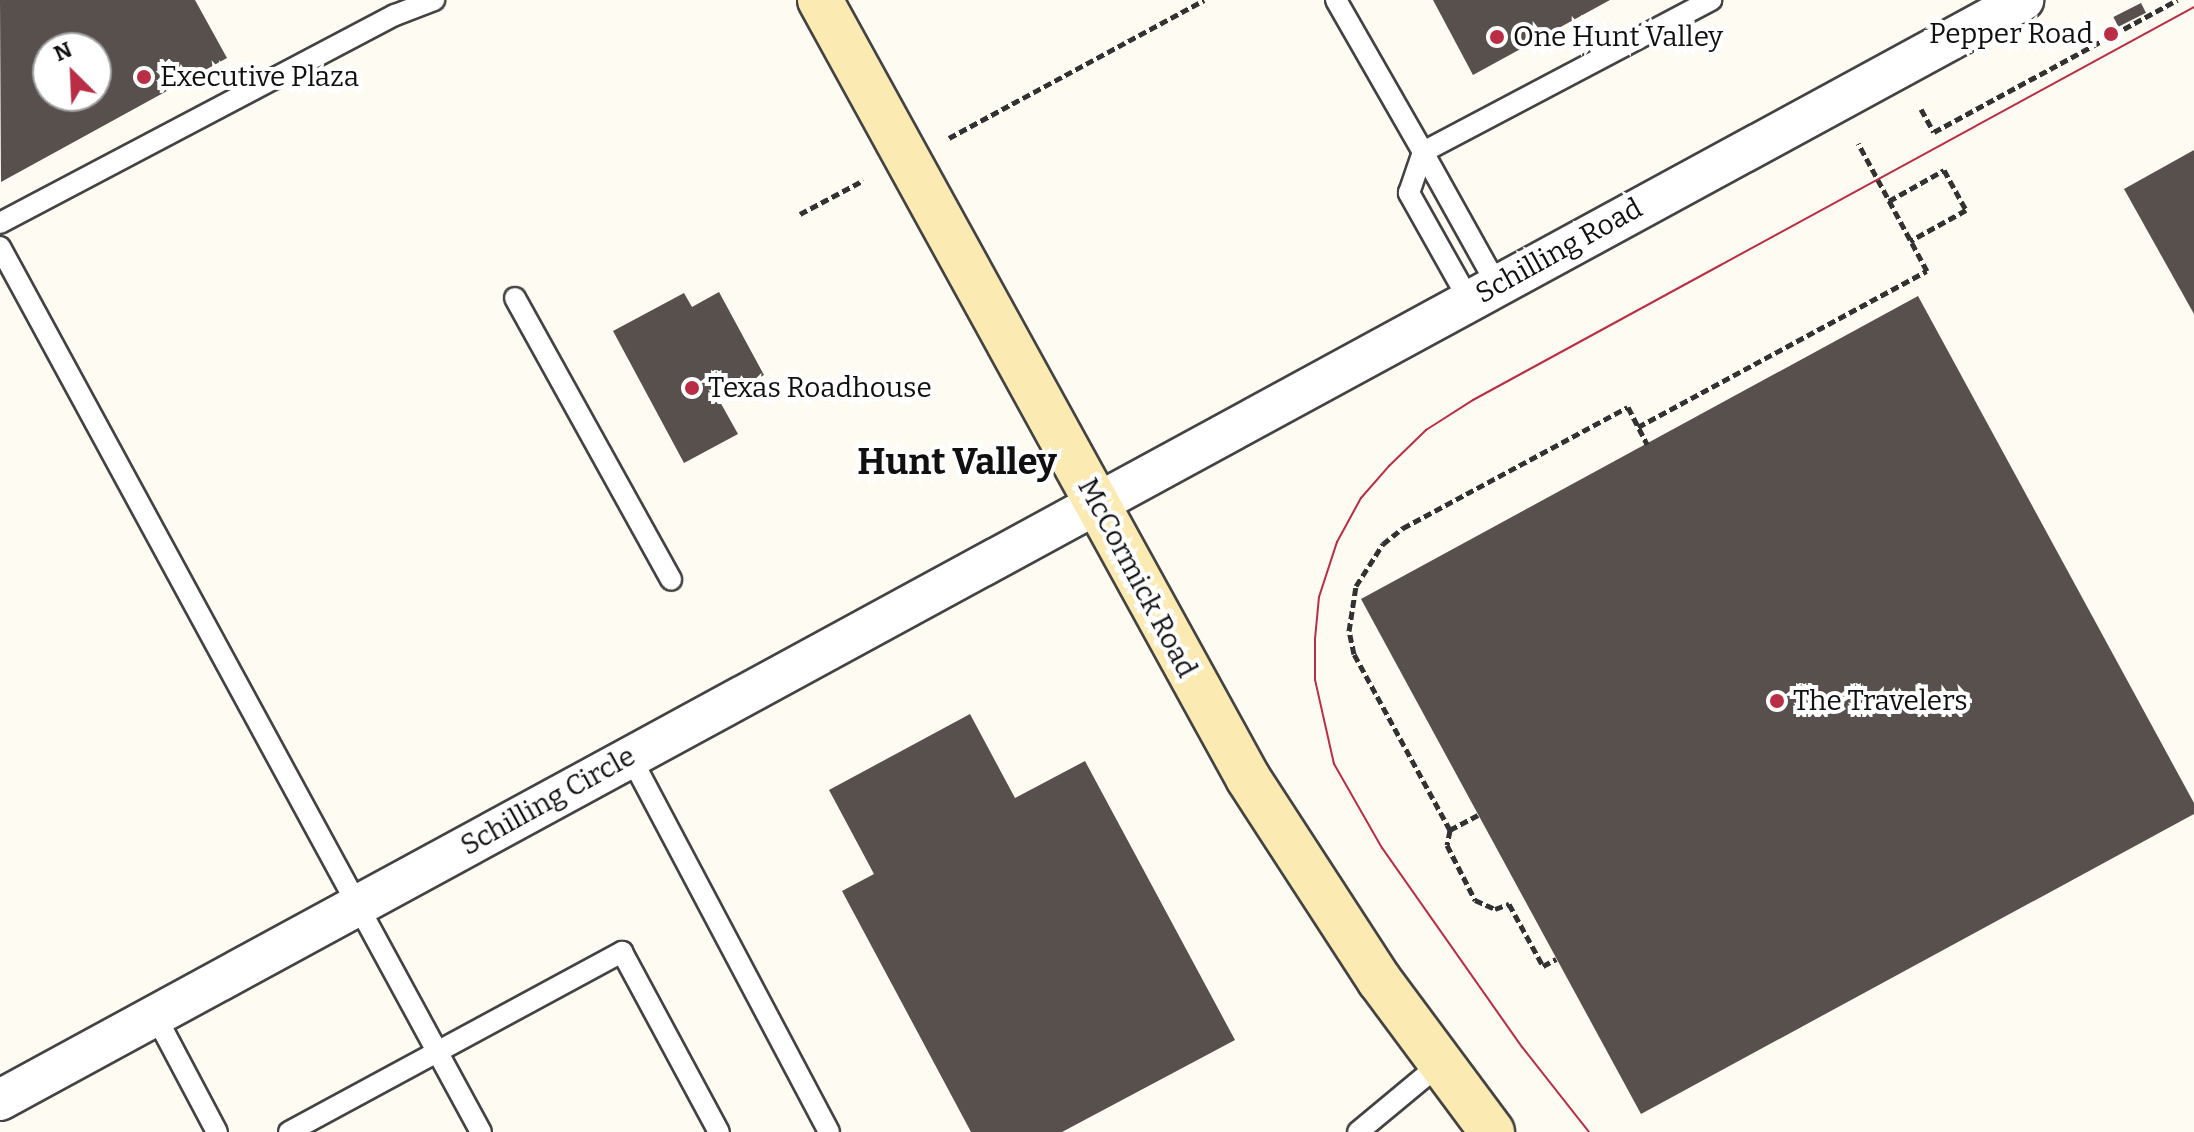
<!DOCTYPE html>
<html>
<head>
<meta charset="utf-8">
<style>
  body { margin:0 }
  #map { position:relative; width:2194px; height:1132px; overflow:hidden; background:#fefbf3; font-family:Bitter,serif }
  div>[style] { position:absolute }
  .building>* { inset:0; background:#58504d; transform-origin:0 0 }
  .path>* { height:5px; margin-top:-2.5px; transform-origin:0; background:repeating-linear-gradient(90deg,#323232 0 8px,transparent 0 12px) }
  .roads { filter:drop-shadow(2px 0 #434343) drop-shadow(-2px 0 #434343) drop-shadow(0 2px #434343) drop-shadow(0 -2px #434343) }
  .lane>* { height:20px; margin:-10px; padding:0 10px; transform-origin:10px; border-radius:10px; background:#fff }
  .street>* { height:40px; margin:-20px; padding:0 20px; transform-origin:20px; border-radius:20px; background:#fff }
  .secondary>* { height:44px; margin:-22px; padding:0 22px; transform-origin:22px; border-radius:22px; background:#fbeab2 }
  .tram>* { height:2px; margin:-1px; padding:0 1px; transform-origin:1px; border-radius:1px; background:#b92e45 }
  .dots>* { width:22px; height:22px; translate:-50% -50%; box-sizing:border-box; border:4px solid #fff; border-radius:50% }
  span { translate:-50% -50%; white-space:nowrap; text-align:center; line-height:1.15; -webkit-text-stroke:8px #fff; paint-order:stroke }
  .poi-label { font-size:28px; color:#101010 }
  .right { translate:-100% -50%; text-align:right }
  .left { translate:0 -50%; text-align:left }
  .street-label { font-size:28px; color:#101010 }
  .district-label { font-size:36px; color:#101010; font-weight:700 }
  .north { position:absolute; left:32px; top:32px; width:80px; height:80px; box-sizing:border-box; background:#fff; border:2px solid #9f9f9f; border-radius:50%; rotate:336deg; font-size:22px; font-weight:700; line-height:32px; text-align:center; color:#101010 }
  .north::after { content:''; display:block; margin:auto; width:28px; height:36px; background:#b92e45; clip-path:polygon(50% 0,100% 100%,50% 72%,0 100%) }
</style>
</head>
<body>
<div id="map">
  <div class="building">
    <i style="clip-path:polygon(evenodd,0 0,195px 0,227px 58px,1px 182px,0 0,48px 48px,96px 48px,96px 96px,48px 96px,48px 48px)"></i>
    <i style="clip-path:polygon(1433px 0,1610px 0,1473px 75px)"></i>
    <i style="left:2141px;top:3px;width:11px;height:31px;rotate:63deg"></i>
    <i style="clip-path:polygon(2194px 150px,2194px 314px,2124px 189px)"></i>
    <i style="clip-path:polygon(719px 292px,764px 375px,719px 400px,738px 434px,684px 463px,613px 331px,684px 293px,692px 307px)"></i>
    <i style="clip-path:polygon(1918px 296px,2194px 803px,2194px 814px,1641px 1114px,1361px 599px)"></i>
    <i style="clip-path:polygon(970px 714px,1015px 798px,1085px 761px,1235px 1040px,1062px 1132px,971px 1132px,842px 891px,874px 874px,829px 790px)"></i>
  </div>
  <div class="path">
    <i style="left:1921px;top:109px;width:26px;rotate:61deg"></i>
    <i style="left:1934px;top:132px;width:277px;rotate:-28.5deg"></i>
    <i style="left:949px;top:138px;width:290px;rotate:-28.4deg"></i>
    <i style="left:1889px;top:201px;width:63px;rotate:-29.4deg"></i>
    <i style="left:1944px;top:170px;width:46px;rotate:61.2deg"></i>
    <i style="left:1966px;top:210px;width:64px;rotate:151deg"></i>
    <i style="left:800px;top:214px;width:72px;rotate:-28deg"></i>
    <i style="left:1638px;top:427px;width:328px;rotate:-28.4deg"></i>
    <i style="left:1927px;top:271px;width:145px;rotate:-118.3deg"></i>
    <i style="left:1478px;top:815px;width:32px;rotate:152deg"></i>
    <i style="left:1450px;top:830px;width:200px;rotate:-118.6deg"></i>
    <i style="left:1354px;top:654px;width:24px;rotate:-102deg"></i>
    <i style="left:1349px;top:631px;width:46px;rotate:-81.2deg"></i>
    <i style="left:1356px;top:586px;width:50px;rotate:-57.3deg"></i>
    <i style="left:1383px;top:544px;width:26px;rotate:-39deg"></i>
    <i style="left:1403px;top:528px;width:255px;rotate:-28.3deg"></i>
    <i style="left:1628px;top:407px;width:42px;rotate:62.8deg"></i>
    <i style="left:1450px;top:830px;width:15px;rotate:101deg"></i>
    <i style="left:1447px;top:845px;width:62px;rotate:63deg"></i>
    <i style="left:1475px;top:900px;width:22px;rotate:24deg"></i>
    <i style="left:1495px;top:909px;width:15px;rotate:-20deg"></i>
    <i style="left:1509px;top:904px;width:71px;rotate:61.3deg"></i>
    <i style="left:1543px;top:966px;width:15px;rotate:-28deg"></i>
  </div>
  <div class="roads">
    <div class="lane">
      <i style="left:1336px;top:0;width:175px;rotate:60.2deg"></i>
      <i style="left:1423px;top:152px;width:326px;rotate:-27.8deg"></i>
      <i style="left:0;top:223px;width:446px;rotate:-27.8deg"></i>
      <i style="left:395px;top:15px;width:42px;rotate:-21deg"></i>
      <i style="left:0;top:247px;width:1007px;rotate:61.48deg"></i>
      <i style="left:515px;top:298px;width:322px;rotate:61deg"></i>
      <i style="left:1469px;top:300px;width:123px;rotate:-119.3deg"></i>
      <i style="left:1409px;top:193px;width:43px;rotate:-71.1deg"></i>
      <i style="left:1423px;top:152px;width:152px;rotate:60.9deg"></i>
      <i style="left:630px;top:756px;width:425px;rotate:62.1deg"></i>
      <i style="left:155px;top:1015px;width:132px;rotate:62.1deg"></i>
      <i style="left:289px;top:1132px;width:379px;rotate:-28.4deg"></i>
      <i style="left:622px;top:952px;width:204px;rotate:61.7deg"></i>
      <i style="left:1358px;top:1132px;width:107px;rotate:-39.7deg"></i>
    </div>
    <div class="street">
      <i style="left:0;top:1100px;width:2303px;rotate:-28.53deg"></i>
    </div>
    <div class="secondary">
      <i style="left:820px;top:0;width:888px;rotate:61.18deg"></i>
      <i style="left:1248px;top:778px;width:242px;rotate:57deg"></i>
      <i style="left:1380px;top:981px;width:188px;rotate:53.4deg"></i>
    </div>
  </div>
  <div class="tram">
    <i style="left:1589px;top:1132px;width:108px;rotate:-128.2deg"></i>
    <i style="left:1522px;top:1047px;width:243px;rotate:-125.1deg"></i>
    <i style="left:1382px;top:848px;width:97px;rotate:-119.7deg"></i>
    <i style="left:1334px;top:764px;width:86px;rotate:-102.7deg"></i>
    <i style="left:1315px;top:680px;width:41px;rotate:-90deg"></i>
    <i style="left:1315px;top:639px;width:42px;rotate:-84.6deg"></i>
    <i style="left:1319px;top:597px;width:58px;rotate:-71.9deg"></i>
    <i style="left:1337px;top:542px;width:50px;rotate:-61.4deg"></i>
    <i style="left:1361px;top:498px;width:43px;rotate:-48.8deg"></i>
    <i style="left:1389px;top:466px;width:52px;rotate:-44.2deg"></i>
    <i style="left:1426px;top:430px;width:56px;rotate:-32.6deg"></i>
    <i style="left:1473px;top:400px;width:821px;rotate:-28.59deg"></i>
  </div>
  <div class="dots">
    <i style="left:2111px;top:34px;background:#b92e45"></i>
    <i style="left:1497px;top:37px;background:#b92e45"></i>
    <i style="left:144px;top:77px;background:#b92e45"></i>
    <i style="left:692px;top:388px;background:#b92e45"></i>
    <i style="left:1777px;top:701px;background:#b92e45"></i>
  </div>
  <div class="poi-label">
    <span class="right" style="left:2093px;top:34px">Pepper Road</span>
    <span class="left" style="left:1513px;top:37px">One Hunt Valley</span>
    <span class="left" style="left:160px;top:77px">Executive Plaza</span>
    <span class="left" style="left:708px;top:388px">Texas Roadhouse</span>
    <span class="left" style="left:1793px;top:701px">The Travelers</span>
  </div>
  <div class="street-label">
    <span style="left:1559px;top:251px;rotate:-29deg">Schilling Road</span>
    <span style="left:1137px;top:578px;rotate:62deg">McCormick Road</span>
    <span style="left:548px;top:801px;rotate:-29deg">Schilling Circle</span>
  </div>
  <div class="district-label">
    <span style="left:957px;top:463px">Hunt Valley</span>
  </div>
  <div class="north">N</div>
</div>
</body>
</html>
